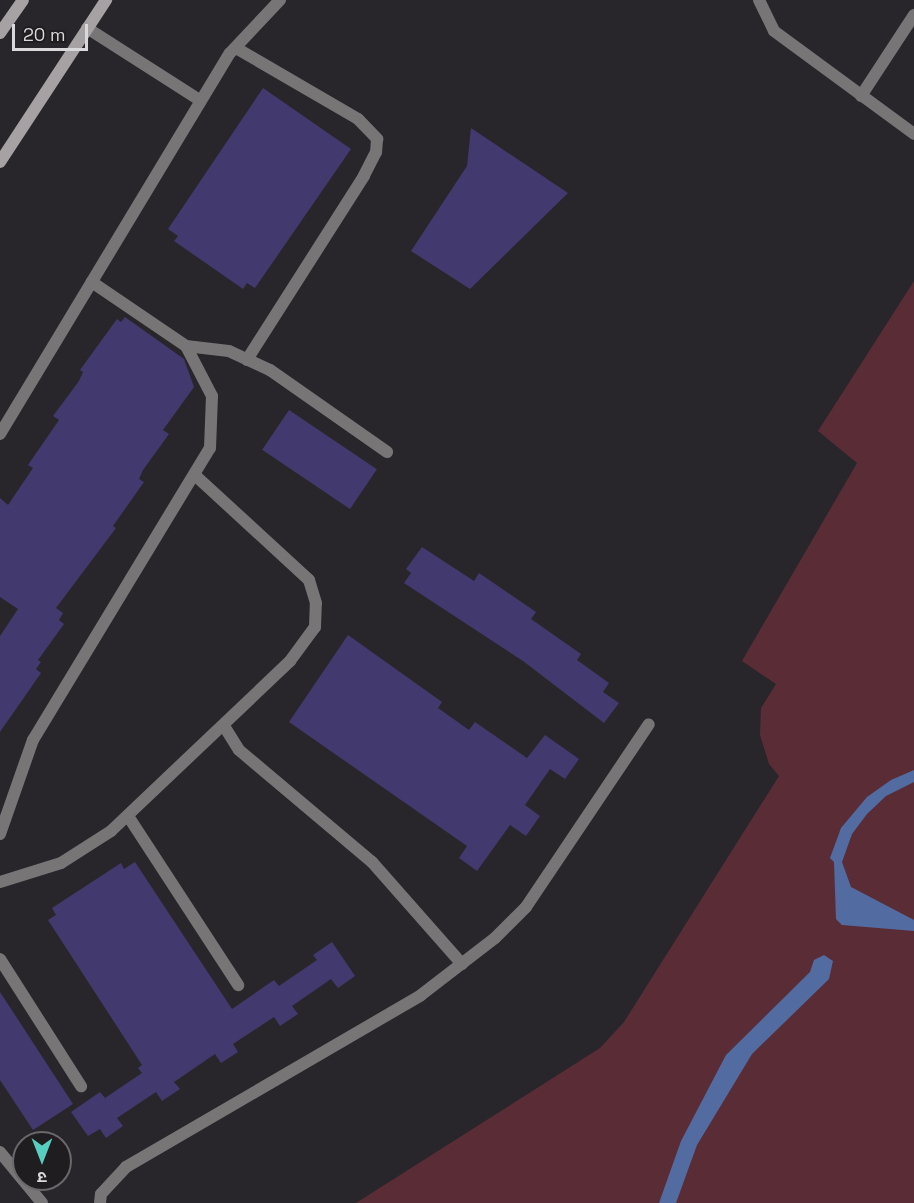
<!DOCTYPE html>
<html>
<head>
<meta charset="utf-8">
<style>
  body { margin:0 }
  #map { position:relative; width:914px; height:1203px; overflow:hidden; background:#29262b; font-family:"Space Grotesk","Noto Sans Devanagari",sans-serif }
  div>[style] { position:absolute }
  .green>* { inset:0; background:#5a2c36 }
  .water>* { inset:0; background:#526ca2 }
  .building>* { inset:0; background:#42396f; transform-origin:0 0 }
  .street>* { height:12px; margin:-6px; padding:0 6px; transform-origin:6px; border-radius:6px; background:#787577 }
  .secondary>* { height:12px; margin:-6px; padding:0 6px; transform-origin:6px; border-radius:6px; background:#a6a2a4 }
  span { translate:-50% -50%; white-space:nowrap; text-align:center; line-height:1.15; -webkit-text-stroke:6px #201d21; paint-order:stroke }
  .north { position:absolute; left:12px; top:1131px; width:60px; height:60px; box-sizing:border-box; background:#201d21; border:2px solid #6a686b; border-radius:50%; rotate:180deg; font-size:16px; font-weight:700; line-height:24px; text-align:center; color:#dad8db }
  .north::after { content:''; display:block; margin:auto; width:21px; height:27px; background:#58cec0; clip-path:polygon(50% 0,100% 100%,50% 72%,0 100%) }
  .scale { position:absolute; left:12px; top:24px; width:76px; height:27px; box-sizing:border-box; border:3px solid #dad8db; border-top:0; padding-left:8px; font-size:18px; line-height:21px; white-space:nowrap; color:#dad8db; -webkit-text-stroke:4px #201d21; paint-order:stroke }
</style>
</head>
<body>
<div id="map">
  <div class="green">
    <i style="clip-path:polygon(914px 281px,914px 1203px,356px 1203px,600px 1048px,624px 1022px,779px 776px,769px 764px,760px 735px,761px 708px,776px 684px,742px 661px,857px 463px,818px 431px)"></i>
  </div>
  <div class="water">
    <i style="clip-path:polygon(914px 770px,914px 782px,886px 796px,867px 814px,852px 834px,842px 862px,851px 887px,914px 920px,914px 931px,842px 925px,836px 919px,834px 862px,830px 858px,841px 828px,867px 797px,891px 780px)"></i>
    <i style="clip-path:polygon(824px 955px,833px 961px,829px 979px,752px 1054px,697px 1145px,676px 1203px,659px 1203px,681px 1141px,726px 1055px,810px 972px,814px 960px)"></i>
  </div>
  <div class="building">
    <i style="clip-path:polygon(263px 88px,351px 149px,255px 288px,247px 283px,243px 289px,174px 241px,178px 236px,168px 229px)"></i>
    <i style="clip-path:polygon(471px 128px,568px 193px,470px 289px,411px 251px,467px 166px)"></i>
    <i style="clip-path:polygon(125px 317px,184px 359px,194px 387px,163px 430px,169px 434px,143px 470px,139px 479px,144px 482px,113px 526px,116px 528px,56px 608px,63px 613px,59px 620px,64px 624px,38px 660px,41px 662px,36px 669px,41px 673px,0 732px,0 636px,18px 609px,0 597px,0 498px,8px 505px,33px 468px,28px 465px,59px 420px,53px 416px,79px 381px,83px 372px,80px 370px,117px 319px,121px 322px)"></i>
    <i style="left:289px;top:410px;width:106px;height:48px;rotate:34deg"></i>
    <i style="clip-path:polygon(422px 547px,474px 581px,479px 573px,536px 612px,531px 619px,581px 654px,577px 660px,609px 683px,603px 692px,619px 703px,604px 723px,523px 661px,404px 583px,411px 573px,406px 569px)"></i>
    <i style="clip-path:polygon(348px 635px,442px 702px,438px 708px,469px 730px,475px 722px,527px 758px,545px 735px,579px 759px,565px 779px,550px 769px,525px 805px,540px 816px,526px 836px,510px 825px,477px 871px,459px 858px,467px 846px,289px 722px)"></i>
    <i style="clip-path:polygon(135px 862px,232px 1009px,274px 980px,279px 986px,317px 960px,313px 955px,332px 942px,355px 976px,338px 988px,331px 979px,292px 1006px,298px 1014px,280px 1026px,274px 1017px,233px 1044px,238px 1052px,221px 1063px,215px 1054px,174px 1082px,180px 1089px,162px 1101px,156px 1092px,117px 1118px,123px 1126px,106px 1138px,100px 1129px,88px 1136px,71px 1112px,100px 1092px,105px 1098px,142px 1073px,138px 1068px,142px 1065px,48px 920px,56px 915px,52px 908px,121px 863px,124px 869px)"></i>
    <i style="clip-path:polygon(0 992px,73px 1104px,33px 1130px,0 1080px)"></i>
  </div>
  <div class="street">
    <i style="left:759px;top:0;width:34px;rotate:64deg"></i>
    <i style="left:774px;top:31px;width:174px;rotate:36.3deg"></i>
    <i style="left:87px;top:28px;width:135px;rotate:32.6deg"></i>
    <i style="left:236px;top:48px;width:141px;rotate:30.2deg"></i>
    <i style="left:358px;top:119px;width:28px;rotate:46deg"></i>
    <i style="left:377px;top:139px;width:13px;rotate:94deg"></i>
    <i style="left:376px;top:152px;width:27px;rotate:117deg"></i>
    <i style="left:364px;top:176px;width:218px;rotate:122.5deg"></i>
    <i style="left:861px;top:96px;width:97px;rotate:-56.8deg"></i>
    <i style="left:186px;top:346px;width:43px;rotate:6.6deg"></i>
    <i style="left:229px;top:351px;width:45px;rotate:24.9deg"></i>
    <i style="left:270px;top:370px;width:143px;rotate:35deg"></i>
    <i style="left:0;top:434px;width:445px;rotate:-58.9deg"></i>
    <i style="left:230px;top:53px;width:73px;rotate:-46.7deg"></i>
    <i style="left:224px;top:726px;width:28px;rotate:58deg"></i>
    <i style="left:239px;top:750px;width:174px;rotate:40.1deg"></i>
    <i style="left:372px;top:862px;width:136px;rotate:48.6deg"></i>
    <i style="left:128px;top:816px;width:202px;rotate:56.9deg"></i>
    <i style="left:0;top:834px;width:100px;rotate:-70.7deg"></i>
    <i style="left:33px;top:740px;width:341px;rotate:-58.8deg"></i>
    <i style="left:210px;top:448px;width:52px;rotate:-87.8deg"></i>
    <i style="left:212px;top:396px;width:56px;rotate:-117.5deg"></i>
    <i style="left:186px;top:346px;width:114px;rotate:-145.8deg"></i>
    <i style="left:0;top:882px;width:64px;rotate:-17.3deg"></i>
    <i style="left:61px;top:863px;width:59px;rotate:-32.6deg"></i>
    <i style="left:111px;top:831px;width:247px;rotate:-43.5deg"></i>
    <i style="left:290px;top:661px;width:42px;rotate:-53.7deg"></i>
    <i style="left:315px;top:627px;width:24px;rotate:-88deg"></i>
    <i style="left:316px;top:603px;width:24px;rotate:-107deg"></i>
    <i style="left:309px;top:580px;width:155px;rotate:-137.4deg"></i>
    <i style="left:0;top:959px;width:151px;rotate:57.5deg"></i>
    <i style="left:0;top:1152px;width:66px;rotate:50.5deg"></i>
    <i style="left:100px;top:1203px;width:9px;rotate:-84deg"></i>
    <i style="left:101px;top:1194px;width:37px;rotate:-47deg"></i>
    <i style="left:126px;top:1167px;width:341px;rotate:-30.2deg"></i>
    <i style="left:421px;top:995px;width:93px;rotate:-37.6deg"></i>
    <i style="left:495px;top:938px;width:44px;rotate:-45deg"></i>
    <i style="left:526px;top:907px;width:220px;rotate:-56.1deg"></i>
  </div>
  <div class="secondary">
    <i style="left:0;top:33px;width:40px;rotate:-55.1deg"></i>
    <i style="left:0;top:162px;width:194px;rotate:-56.8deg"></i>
  </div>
  <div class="north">उ</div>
  <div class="scale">20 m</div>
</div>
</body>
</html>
